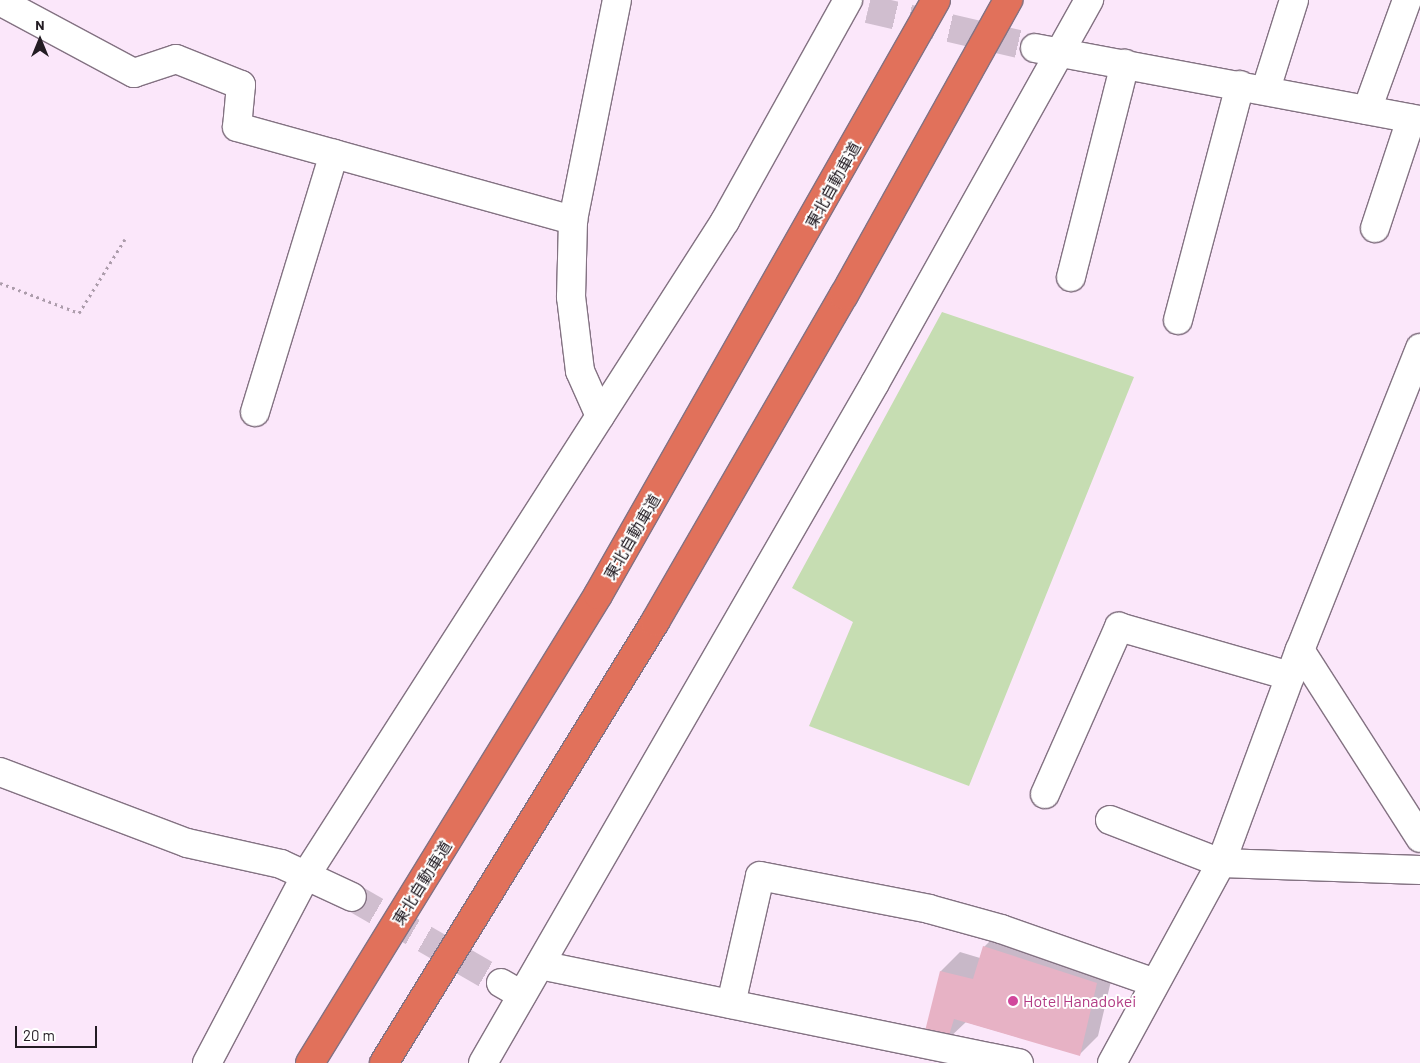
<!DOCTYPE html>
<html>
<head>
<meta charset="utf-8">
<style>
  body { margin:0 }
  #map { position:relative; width:1420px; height:1063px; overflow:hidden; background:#fbe7fa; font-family:Barlow,"Noto Sans JP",sans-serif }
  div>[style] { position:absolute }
  .green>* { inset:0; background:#c6ddb2 }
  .shadow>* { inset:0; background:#0003 }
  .building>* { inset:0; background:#e7b2c5 }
  .minor-tunnel>* { height:28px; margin-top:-14px; transform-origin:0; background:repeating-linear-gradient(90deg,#d0becf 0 28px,transparent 0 42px) }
  .path>* { height:3px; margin-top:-1.5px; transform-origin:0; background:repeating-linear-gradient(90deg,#ac9cab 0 2.5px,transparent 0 6.5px) }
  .roads { filter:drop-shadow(1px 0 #837282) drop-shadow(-1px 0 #837282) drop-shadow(0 1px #837282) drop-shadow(0 -1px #837282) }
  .minor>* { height:28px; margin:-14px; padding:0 14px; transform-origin:14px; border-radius:14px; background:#fff }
  .highway>* { height:28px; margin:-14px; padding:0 14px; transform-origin:14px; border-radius:14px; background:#e1715b }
  .dots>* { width:14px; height:14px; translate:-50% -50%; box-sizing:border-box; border:2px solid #fff; border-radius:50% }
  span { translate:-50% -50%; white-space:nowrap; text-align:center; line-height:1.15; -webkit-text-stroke:4px #fff; paint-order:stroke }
  .street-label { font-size:16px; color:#231c23 }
  .hotel-label { font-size:16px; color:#b23c85 }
  .left { translate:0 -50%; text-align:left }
  .north { position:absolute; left:15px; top:15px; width:50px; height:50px; -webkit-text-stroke:4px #fff; paint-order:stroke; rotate:0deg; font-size:14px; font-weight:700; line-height:20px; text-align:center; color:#231c23 }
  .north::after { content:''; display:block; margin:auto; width:18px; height:22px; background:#231c23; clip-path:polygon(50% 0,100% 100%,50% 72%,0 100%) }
  .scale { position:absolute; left:15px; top:1026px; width:82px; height:22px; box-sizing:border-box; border:2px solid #231c23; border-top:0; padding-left:6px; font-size:15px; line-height:18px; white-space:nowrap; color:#231c23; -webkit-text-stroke:4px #fff; paint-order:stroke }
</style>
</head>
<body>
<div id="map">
  <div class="green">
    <i style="clip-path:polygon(942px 312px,1134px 377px,969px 786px,809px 726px,853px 622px,792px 588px)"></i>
  </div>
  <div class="shadow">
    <i style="clip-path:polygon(1003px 928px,1115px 964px,1098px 1036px,1079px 1055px,966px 1022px,947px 1040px,941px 971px,960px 952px,980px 958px,984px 947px)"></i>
  </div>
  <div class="building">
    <i style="clip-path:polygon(983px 946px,1097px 983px,1080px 1056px,954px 1019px,947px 1042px,924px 1035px,940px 971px,973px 979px)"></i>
  </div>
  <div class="minor-tunnel">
    <i style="left:868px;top:9px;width:171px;rotate:13.1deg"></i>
    <i style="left:352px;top:897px;width:172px;rotate:30deg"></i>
  </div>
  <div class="path">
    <i style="left:0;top:283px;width:85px;rotate:20.8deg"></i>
    <i style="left:79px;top:313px;width:87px;rotate:-58.1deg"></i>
  </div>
  <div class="roads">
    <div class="minor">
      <i style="left:7px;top:5px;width:144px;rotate:28.2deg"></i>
      <i style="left:134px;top:73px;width:44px;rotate:-18.4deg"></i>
      <i style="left:176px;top:59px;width:70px;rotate:21.8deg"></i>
      <i style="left:241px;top:85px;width:42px;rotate:95.4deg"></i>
      <i style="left:237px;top:127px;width:349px;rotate:15.5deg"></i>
      <i style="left:1035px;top:48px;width:392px;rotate:10.6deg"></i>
      <i style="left:1266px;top:89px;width:93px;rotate:-72.5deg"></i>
      <i style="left:1367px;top:110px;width:117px;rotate:-70deg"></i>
      <i style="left:1375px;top:228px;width:115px;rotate:-71.7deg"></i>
      <i style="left:1071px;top:277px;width:220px;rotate:-75.8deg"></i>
      <i style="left:1178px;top:320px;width:243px;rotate:-75.2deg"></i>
      <i style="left:255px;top:412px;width:270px;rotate:-73deg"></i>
      <i style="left:600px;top:416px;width:49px;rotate:-114deg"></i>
      <i style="left:580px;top:371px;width:75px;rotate:-96.9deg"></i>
      <i style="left:571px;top:297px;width:77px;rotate:-88.5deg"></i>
      <i style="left:573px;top:220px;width:224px;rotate:-78.7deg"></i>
      <i style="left:1300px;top:650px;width:223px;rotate:57.4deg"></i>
      <i style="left:0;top:772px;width:200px;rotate:20.8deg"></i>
      <i style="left:187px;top:843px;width:96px;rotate:12.6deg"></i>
      <i style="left:281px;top:864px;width:78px;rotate:24.9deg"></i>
      <i style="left:1045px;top:794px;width:183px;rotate:-66.1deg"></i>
      <i style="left:1119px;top:627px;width:178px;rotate:16deg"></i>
      <i style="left:1110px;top:820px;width:119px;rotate:21.2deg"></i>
      <i style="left:1221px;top:863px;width:199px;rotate:2deg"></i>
      <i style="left:540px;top:965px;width:489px;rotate:11.6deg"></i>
      <i style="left:501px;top:983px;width:24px;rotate:30deg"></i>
      <i style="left:731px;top:1004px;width:131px;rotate:-77.2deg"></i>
      <i style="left:760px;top:876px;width:172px;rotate:11deg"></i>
      <i style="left:929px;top:909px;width:75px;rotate:15.5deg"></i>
      <i style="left:1001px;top:929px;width:163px;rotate:19.3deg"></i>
      <i style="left:207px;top:1063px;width:212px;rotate:-62.2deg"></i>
      <i style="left:306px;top:875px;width:777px;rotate:-57.35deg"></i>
      <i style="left:725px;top:221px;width:253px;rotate:-60.9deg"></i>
      <i style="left:483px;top:1063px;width:785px;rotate:-60.04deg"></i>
      <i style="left:875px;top:383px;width:439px;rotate:-60.8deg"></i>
      <i style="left:1112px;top:1063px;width:228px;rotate:-61.4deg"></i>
      <i style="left:1221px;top:863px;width:227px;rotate:-69.7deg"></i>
      <i style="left:1300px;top:650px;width:325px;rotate:-68.3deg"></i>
    </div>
    <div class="highway">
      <i style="left:310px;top:1063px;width:550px;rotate:-58.39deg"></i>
      <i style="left:598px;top:595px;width:684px;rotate:-60.4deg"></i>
      <i style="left:384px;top:1063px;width:518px;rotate:-58.43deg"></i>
      <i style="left:655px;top:622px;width:378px;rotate:-60deg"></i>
      <i style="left:844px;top:295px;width:338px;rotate:-60.9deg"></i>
    </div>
  </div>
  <div class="dots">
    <i style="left:1013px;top:1001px;background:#d1479c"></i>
  </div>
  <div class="street-label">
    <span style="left:833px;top:185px;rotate:-61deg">東北自動車道</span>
    <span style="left:632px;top:537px;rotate:-60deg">東北自動車道</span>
    <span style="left:422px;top:883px;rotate:-58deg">東北自動車道</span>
  </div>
  <div class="hotel-label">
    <span class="left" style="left:1023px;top:1001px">Hotel Hanadokei</span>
  </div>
  <div class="north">N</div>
  <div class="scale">20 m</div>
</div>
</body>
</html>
